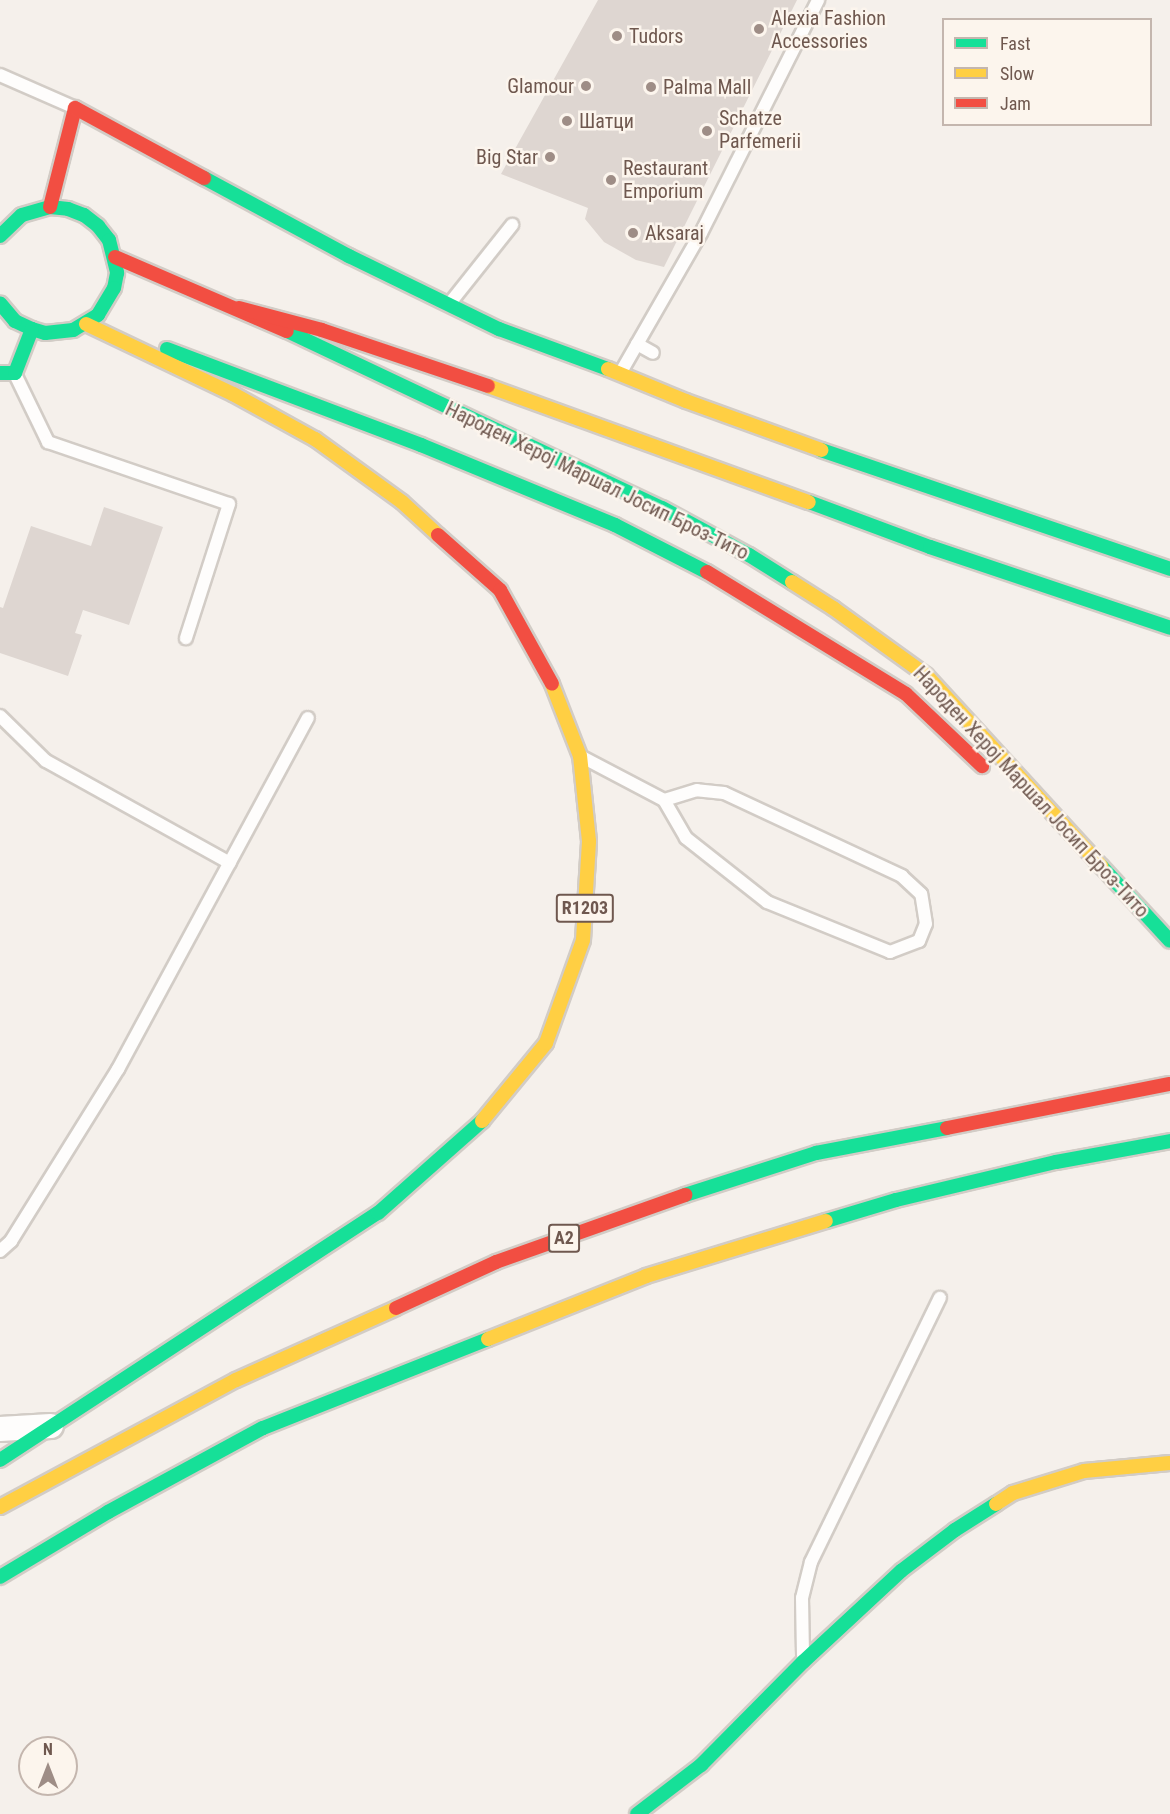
<!DOCTYPE html>
<html>
<head>
<meta charset="utf-8">
<style>
  body { margin:0 }
  #map { position:relative; width:1170px; height:1814px; overflow:hidden; background:#f5f0eb; font-family:"Roboto Condensed",sans-serif }
  div>[style] { position:absolute }
  .building>* { inset:0; background:#ded6d1 }
  .roads { filter:drop-shadow(2px 0 #d2ccc6) drop-shadow(-2px 0 #d2ccc6) drop-shadow(0 2px #d2ccc6) drop-shadow(0 -2px #d2ccc6) }
  .lane>* { height:12px; margin:-6px; padding:0 6px; transform-origin:6px; border-radius:6px; background:#fefdfc }
  .street>* { height:24px; margin:-12px; padding:0 12px; transform-origin:12px; border-radius:12px; background:#fefdfc }
  .fast>* { height:14px; margin:-7px; padding:0 7px; transform-origin:7px; border-radius:7px; background:#16e098 }
  .slow>* { height:14px; margin:-7px; padding:0 7px; transform-origin:7px; border-radius:7px; background:#ffcf43 }
  .jam>* { height:14px; margin:-7px; padding:0 7px; transform-origin:7px; border-radius:7px; background:#f24e42 }
  .dots>* { width:16px; height:16px; translate:-50% -50%; box-sizing:border-box; border:3px solid #fcf5ed; border-radius:50% }
  span { translate:-50% -50%; white-space:nowrap; text-align:center; line-height:1.15; -webkit-text-stroke:5px #fcf5ed; paint-order:stroke }
  .shield-label span { padding:2px 4px; background:#fcf5ed; border:2px solid; border-radius:4px; -webkit-text-stroke-width:0 }
  .shield-label { font-size:18px; color:#6f584f; font-weight:700 }
  .poi-label { font-size:20px; color:#6f584f }
  .left { translate:0 -50%; text-align:left }
  .right { translate:-100% -50%; text-align:right }
  .street-label { font-size:20px; color:#6f584f }
  .legend { position:absolute; left:942px; top:18px; width:210px; height:108px; box-sizing:border-box; background:#fcf5ed; border:2px solid #c4b6ae; margin:0; padding:8px 10px; list-style:none; font-size:18px; color:#6f584f }
  .legend li { display:flex; align-items:center; gap:12px; height:30px }
  .legend b { width:30px; border:2px solid #c4b6ae }
  .north { position:absolute; left:18px; top:1736px; width:60px; height:60px; box-sizing:border-box; background:#fcf5ed; border:2px solid #c4b6ae; border-radius:50%; rotate:0deg; font-size:16px; font-weight:700; line-height:24px; text-align:center; color:#6f584f }
  .north::after { content:''; display:block; margin:auto; width:21px; height:27px; background:#9e8d86; clip-path:polygon(50% 0,100% 100%,50% 72%,0 100%) }
</style>
</head>
<body>
<div id="map">
  <div class="building">
    <i style="clip-path:polygon(598px 0,797px 0,664px 267px,636px 260px,604px 242px,585px 219px,588px 208px,501px 174px)"></i>
    <i style="clip-path:polygon(104px 507px,163px 527px,129px 625px,83px 610px,75px 633px,82px 635px,68px 676px,0 653px,0 607px,3px 608px,31px 526px,91px 546px)"></i>
  </div>
  <div class="roads">
    <div class="lane">
      <i style="left:0;top:75px;width:80px;rotate:23.7deg"></i>
      <i style="left:450px;top:303px;width:100px;rotate:-51.5deg"></i>
      <i style="left:637px;top:344px;width:18px;rotate:29deg"></i>
      <i style="left:621px;top:372px;width:160px;rotate:-60.1deg"></i>
      <i style="left:701px;top:233px;width:261px;rotate:-63.3deg"></i>
      <i style="left:15px;top:374px;width:76px;rotate:64.1deg"></i>
      <i style="left:48px;top:442px;width:191px;rotate:18.9deg"></i>
      <i style="left:229px;top:504px;width:141px;rotate:107.8deg"></i>
      <i style="left:0;top:716px;width:64px;rotate:44.4deg"></i>
      <i style="left:46px;top:761px;width:210px;rotate:29deg"></i>
      <i style="left:584px;top:758px;width:90px;rotate:27.7deg"></i>
      <i style="left:664px;top:800px;width:44px;rotate:59.9deg"></i>
      <i style="left:686px;top:838px;width:103px;rotate:38.3deg"></i>
      <i style="left:767px;top:902px;width:133px;rotate:22.1deg"></i>
      <i style="left:890px;top:952px;width:31px;rotate:-21deg"></i>
      <i style="left:919px;top:941px;width:18px;rotate:-68deg"></i>
      <i style="left:926px;top:924px;width:30px;rotate:-99deg"></i>
      <i style="left:921px;top:894px;width:26px;rotate:-137deg"></i>
      <i style="left:902px;top:876px;width:196px;rotate:-155deg"></i>
      <i style="left:724px;top:793px;width:27px;rotate:-174deg"></i>
      <i style="left:697px;top:790px;width:34px;rotate:163deg"></i>
      <i style="left:0;top:1251px;width:15px;rotate:-42deg"></i>
      <i style="left:11px;top:1241px;width:203px;rotate:-58.1deg"></i>
      <i style="left:118px;top:1069px;width:399px;rotate:-61.6deg"></i>
      <i style="left:803px;top:1655px;width:57px;rotate:-91deg"></i>
      <i style="left:802px;top:1598px;width:37px;rotate:-76deg"></i>
      <i style="left:811px;top:1562px;width:294px;rotate:-64deg"></i>
    </div>
    <div class="street">
      <i style="left:0;top:1429px;width:51px;rotate:-3.4deg"></i>
    </div>
    <div class="fast">
      <i style="left:204px;top:178px;width:165px;rotate:28.3deg"></i>
      <i style="left:349px;top:256px;width:167px;rotate:26deg"></i>
      <i style="left:499px;top:329px;width:116px;rotate:20.2deg"></i>
      <i style="left:0;top:236px;width:30px;rotate:-44deg"></i>
      <i style="left:22px;top:215px;width:29px;rotate:-16deg"></i>
      <i style="left:50px;top:207px;width:18px;rotate:6deg"></i>
      <i style="left:68px;top:209px;width:17px;rotate:21deg"></i>
      <i style="left:84px;top:215px;width:18px;rotate:38deg"></i>
      <i style="left:98px;top:226px;width:18px;rotate:52deg"></i>
      <i style="left:109px;top:240px;width:34px;rotate:76deg"></i>
      <i style="left:117px;top:273px;width:15px;rotate:101deg"></i>
      <i style="left:114px;top:288px;width:31px;rotate:121deg"></i>
      <i style="left:98px;top:315px;width:29px;rotate:149deg"></i>
      <i style="left:73px;top:330px;width:28px;rotate:174deg"></i>
      <i style="left:45px;top:333px;width:14px;rotate:-163deg"></i>
      <i style="left:32px;top:329px;width:19px;rotate:-155deg"></i>
      <i style="left:15px;top:321px;width:23px;rotate:-130deg"></i>
      <i style="left:287px;top:331px;width:415px;rotate:25.3deg"></i>
      <i style="left:662px;top:508px;width:99px;rotate:28.4deg"></i>
      <i style="left:749px;top:555px;width:51px;rotate:32.1deg"></i>
      <i style="left:167px;top:349px;width:272px;rotate:20.7deg"></i>
      <i style="left:421px;top:445px;width:210px;rotate:22.4deg"></i>
      <i style="left:615px;top:525px;width:103px;rotate:27.1deg"></i>
      <i style="left:0;top:373px;width:15px"></i>
      <i style="left:15px;top:373px;width:47px;rotate:-68.9deg"></i>
      <i style="left:821px;top:450px;width:369px;rotate:18.8deg"></i>
      <i style="left:809px;top:502px;width:129px;rotate:20.4deg"></i>
      <i style="left:930px;top:547px;width:253px;rotate:18.6deg"></i>
      <i style="left:1102px;top:867px;width:100px;rotate:47.4deg"></i>
      <i style="left:685px;top:1195px;width:138px;rotate:-17.8deg"></i>
      <i style="left:816px;top:1153px;width:133px;rotate:-10.8deg"></i>
      <i style="left:826px;top:1221px;width:73px;rotate:-16.7deg"></i>
      <i style="left:896px;top:1200px;width:164px;rotate:-13.4deg"></i>
      <i style="left:1056px;top:1162px;width:116px;rotate:-10.4deg"></i>
      <i style="left:0;top:1460px;width:452px;rotate:-33.2deg"></i>
      <i style="left:378px;top:1213px;width:139px;rotate:-41.5deg"></i>
      <i style="left:0;top:1577px;width:126px;rotate:-31deg"></i>
      <i style="left:108px;top:1512px;width:176px;rotate:-28.5deg"></i>
      <i style="left:263px;top:1428px;width:242px;rotate:-21.6deg"></i>
      <i style="left:637px;top:1814px;width:81px;rotate:-37.4deg"></i>
      <i style="left:701px;top:1765px;width:145px;rotate:-45.3deg"></i>
      <i style="left:803px;top:1662px;width:134px;rotate:-42.9deg"></i>
      <i style="left:901px;top:1571px;width:68px;rotate:-37.2deg"></i>
      <i style="left:955px;top:1530px;width:49px;rotate:-32.4deg"></i>
    </div>
    <div class="slow">
      <i style="left:86px;top:324px;width:163px;rotate:25.5deg"></i>
      <i style="left:233px;top:394px;width:94px;rotate:28.8deg"></i>
      <i style="left:315px;top:439px;width:107px;rotate:35.9deg"></i>
      <i style="left:402px;top:502px;width:49px;rotate:42.5deg"></i>
      <i style="left:608px;top:369px;width:84px;rotate:22.3deg"></i>
      <i style="left:686px;top:401px;width:144px;rotate:19.9deg"></i>
      <i style="left:488px;top:386px;width:341px;rotate:19.9deg"></i>
      <i style="left:792px;top:582px;width:49px;rotate:32.4deg"></i>
      <i style="left:833px;top:608px;width:115px;rotate:35.8deg"></i>
      <i style="left:926px;top:675px;width:260px;rotate:47.5deg"></i>
      <i style="left:482px;top:1121px;width:101px;rotate:-50.6deg"></i>
      <i style="left:546px;top:1043px;width:109px;rotate:-70.2deg"></i>
      <i style="left:583px;top:940px;width:99px;rotate:-86.5deg"></i>
      <i style="left:589px;top:841px;width:85px;rotate:-96deg"></i>
      <i style="left:580px;top:756px;width:77px;rotate:-111.3deg"></i>
      <i style="left:488px;top:1339px;width:170px;rotate:-21.7deg"></i>
      <i style="left:646px;top:1276px;width:188px;rotate:-17deg"></i>
      <i style="left:996px;top:1504px;width:20px;rotate:-33deg"></i>
      <i style="left:1013px;top:1493px;width:74px;rotate:-17.2deg"></i>
      <i style="left:1084px;top:1471px;width:86px;rotate:-5.3deg"></i>
      <i style="left:0;top:1507px;width:268px;rotate:-28.3deg"></i>
      <i style="left:236px;top:1380px;width:175px;rotate:-24.2deg"></i>
    </div>
    <div class="jam">
      <i style="left:50px;top:207px;width:102px;rotate:-75.8deg"></i>
      <i style="left:75px;top:108px;width:147px;rotate:28.5deg"></i>
      <i style="left:115px;top:257px;width:187px;rotate:23.3deg"></i>
      <i style="left:239px;top:308px;width:86px;rotate:14.8deg"></i>
      <i style="left:322px;top:330px;width:175px;rotate:18.6deg"></i>
      <i style="left:438px;top:535px;width:83px;rotate:41.6deg"></i>
      <i style="left:500px;top:590px;width:107px;rotate:61deg"></i>
      <i style="left:707px;top:572px;width:233px;rotate:31.5deg"></i>
      <i style="left:906px;top:694px;width:105px;rotate:43.5deg"></i>
      <i style="left:947px;top:1128px;width:227px;rotate:-11.2deg"></i>
      <i style="left:396px;top:1308px;width:110px;rotate:-24.7deg"></i>
      <i style="left:496px;top:1262px;width:201px;rotate:-19.5deg"></i>
    </div>
  </div>
  <div class="dots">
    <i style="left:759px;top:29px;background:#9e8d86"></i>
    <i style="left:617px;top:36px;background:#9e8d86"></i>
    <i style="left:586px;top:86px;background:#9e8d86"></i>
    <i style="left:651px;top:87px;background:#9e8d86"></i>
    <i style="left:567px;top:121px;background:#9e8d86"></i>
    <i style="left:707px;top:131px;background:#9e8d86"></i>
    <i style="left:550px;top:157px;background:#9e8d86"></i>
    <i style="left:611px;top:180px;background:#9e8d86"></i>
    <i style="left:633px;top:233px;background:#9e8d86"></i>
  </div>
  <div class="shield-label">
    <span style="left:585px;top:908px">R1203</span>
    <span style="left:564px;top:1238px">A2</span>
  </div>
  <div class="poi-label">
    <span class="left" style="left:771px;top:30px">Alexia Fashion<br>Accessories</span>
    <span class="left" style="left:629px;top:36px">Tudors</span>
    <span class="right" style="left:574px;top:86px">Glamour</span>
    <span class="left" style="left:663px;top:87px">Palma Mall</span>
    <span class="left" style="left:719px;top:130px">Schatze<br>Parfemerii</span>
    <span class="left" style="left:579px;top:121px">Шатци</span>
    <span class="right" style="left:538px;top:157px">Big Star</span>
    <span class="left" style="left:623px;top:180px">Restaurant<br>Emporium</span>
    <span class="left" style="left:645px;top:233px">Aksaraj</span>
  </div>
  <div class="street-label">
    <span style="left:597px;top:481px;rotate:26deg">Народен Херој Маршал Јосип Броз-Тито</span>
    <span style="left:1031px;top:792px;rotate:47deg">Народен Херој Маршал Јосип Броз-Тито</span>
  </div>
  <ul class="legend">
  <li><b style="height:8px;background:#16e098"></b>Fast</li>
  <li><b style="height:8px;background:#ffcf43"></b>Slow</li>
  <li><b style="height:8px;background:#f24e42"></b>Jam</li>
  </ul>
  <div class="north">N</div>
</div>
</body>
</html>
